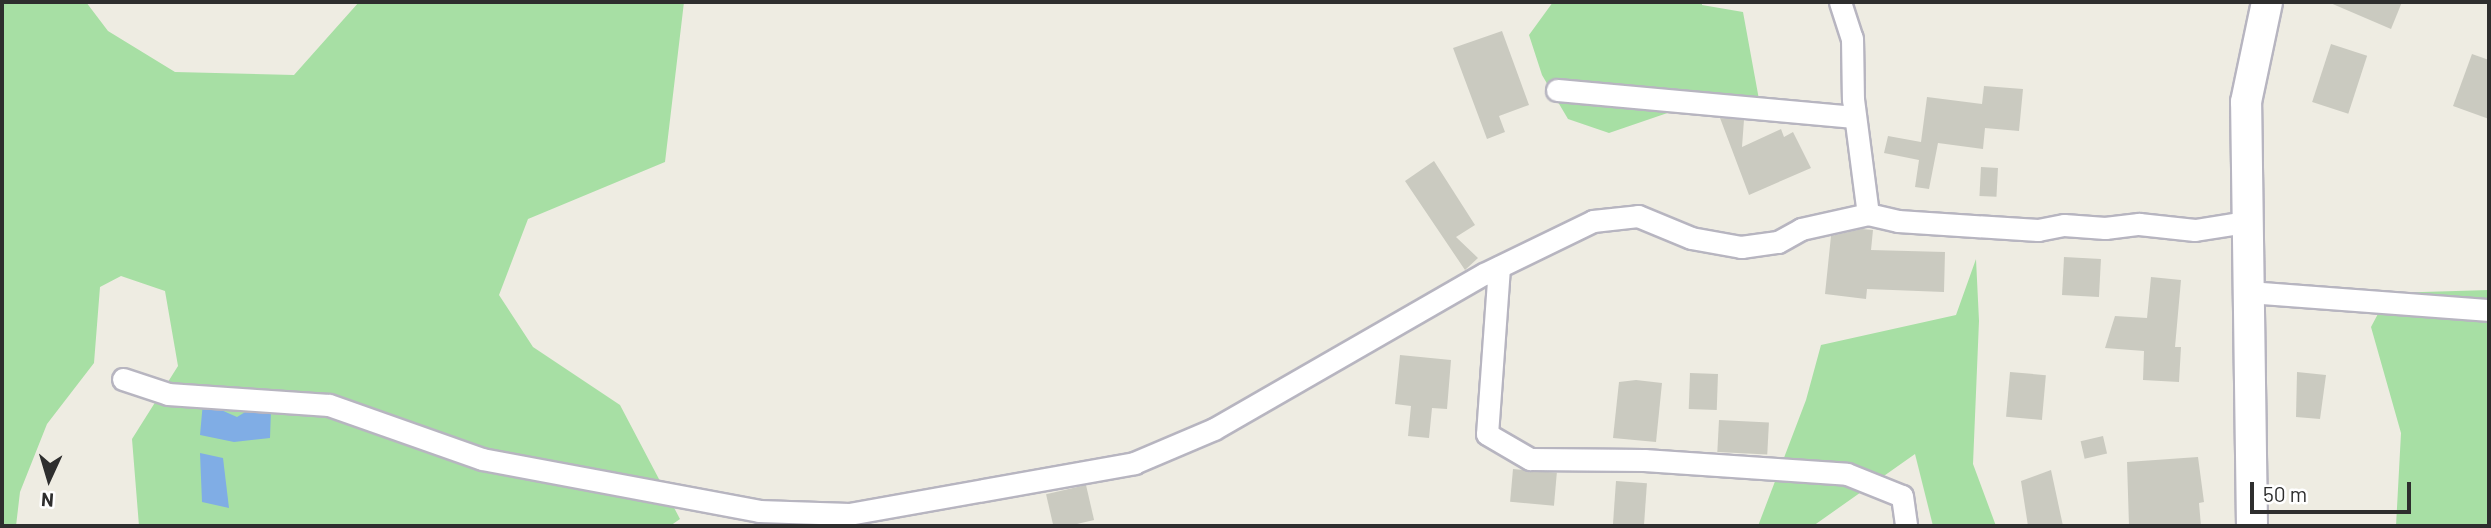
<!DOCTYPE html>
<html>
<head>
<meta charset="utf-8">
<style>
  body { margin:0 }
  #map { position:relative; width:2491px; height:528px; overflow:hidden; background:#eeece2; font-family:Barlow,sans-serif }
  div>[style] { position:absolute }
  .green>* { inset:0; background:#a7dfa4 }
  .water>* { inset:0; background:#80ade5 }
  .building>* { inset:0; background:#cacac0; transform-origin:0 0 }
  .roads { filter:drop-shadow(2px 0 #b7b5c0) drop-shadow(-2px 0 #b7b5c0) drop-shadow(0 2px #b7b5c0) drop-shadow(0 -2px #b7b5c0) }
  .minor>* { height:21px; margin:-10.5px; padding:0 10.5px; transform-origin:10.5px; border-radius:10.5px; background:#fff }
  .secondary>* { height:30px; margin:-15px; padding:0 15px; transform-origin:15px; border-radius:15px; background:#fff }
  span { translate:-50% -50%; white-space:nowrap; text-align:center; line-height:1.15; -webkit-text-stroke:7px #fff; paint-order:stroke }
  .frame { position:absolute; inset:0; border:4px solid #2e2e2e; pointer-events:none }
  .north { position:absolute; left:14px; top:444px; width:70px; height:70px; -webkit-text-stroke:5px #fff; paint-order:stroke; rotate:184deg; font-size:19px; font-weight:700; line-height:28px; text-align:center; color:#2e2e2e }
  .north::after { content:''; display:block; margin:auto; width:24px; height:32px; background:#2e2e2e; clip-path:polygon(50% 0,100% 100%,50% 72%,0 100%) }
  .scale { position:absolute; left:2250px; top:482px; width:161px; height:32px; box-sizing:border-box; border:4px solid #2e2e2e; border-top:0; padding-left:9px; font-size:21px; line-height:24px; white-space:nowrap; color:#2e2e2e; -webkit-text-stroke:5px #fff; paint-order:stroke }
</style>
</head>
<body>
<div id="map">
  <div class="green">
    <i style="clip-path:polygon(2px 2px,86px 2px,108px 31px,175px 72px,294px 75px,359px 2px,684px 2px,665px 162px,528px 219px,499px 295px,533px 347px,620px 405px,680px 519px,670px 526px,139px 526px,132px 439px,178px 366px,165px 291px,121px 276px,100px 287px,94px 363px,47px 424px,20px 492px,16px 526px,2px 526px)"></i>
    <i style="clip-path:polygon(1553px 2px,1702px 2px,1702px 5px,1743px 12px,1760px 105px,1685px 107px,1609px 133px,1568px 119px,1542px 75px,1529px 35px)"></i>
    <i style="clip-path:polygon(1976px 259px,1979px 321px,1973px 464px,1996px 526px,1933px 526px,1915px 454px,1813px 526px,1758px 526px,1806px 400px,1821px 345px,1956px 315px)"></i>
    <i style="clip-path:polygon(2489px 290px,2489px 526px,2396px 526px,2401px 433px,2371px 327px,2389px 293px)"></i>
  </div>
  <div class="water">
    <i style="clip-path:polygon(203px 402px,237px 417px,257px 405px,271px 410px,270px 438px,234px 442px,200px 435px)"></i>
    <i style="clip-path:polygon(200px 453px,223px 458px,229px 508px,202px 502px)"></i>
  </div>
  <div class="building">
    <i style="clip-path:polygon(2328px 2px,2402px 2px,2391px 29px)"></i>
    <i style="clip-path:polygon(1502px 31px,1529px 105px,1499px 116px,1505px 132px,1487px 139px,1453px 48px)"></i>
    <i style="left:2331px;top:44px;width:38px;height:61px;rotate:18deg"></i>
    <i style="clip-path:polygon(2472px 54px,2489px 60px,2489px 119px,2453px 106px)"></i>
    <i style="clip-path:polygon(1984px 86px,2023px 89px,2019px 131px,1985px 128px,1983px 149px,1938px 143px,1929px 189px,1915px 187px,1919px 160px,1884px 153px,1888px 136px,1921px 142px,1927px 97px,1982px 104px)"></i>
    <i style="clip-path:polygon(1720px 118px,1744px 120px,1742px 147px,1781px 129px,1784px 137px,1793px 132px,1811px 168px,1749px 195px)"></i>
    <i style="clip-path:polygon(1434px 161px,1475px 225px,1456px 237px,1478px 258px,1465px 270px,1405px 181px)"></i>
    <i style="left:1981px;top:167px;width:17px;height:29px;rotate:3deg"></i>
    <i style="clip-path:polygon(1862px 229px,1873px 230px,1871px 250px,1945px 252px,1944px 292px,1867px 289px,1866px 299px,1825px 294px,1831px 236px)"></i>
    <i style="left:2064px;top:257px;width:37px;height:38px;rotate:3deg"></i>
    <i style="clip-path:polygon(2151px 277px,2181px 280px,2175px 347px,2181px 347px,2179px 382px,2143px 380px,2144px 351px,2105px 348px,2115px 316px,2147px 318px)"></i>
    <i style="clip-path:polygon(1400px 355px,1451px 360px,1447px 409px,1432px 408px,1429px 438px,1408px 436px,1411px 406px,1395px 404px)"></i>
    <i style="left:2010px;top:372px;width:36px;height:45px;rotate:5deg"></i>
    <i style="clip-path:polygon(2297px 372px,2326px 375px,2320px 419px,2296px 417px)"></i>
    <i style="left:1690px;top:373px;width:28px;height:36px;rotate:2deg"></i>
    <i style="clip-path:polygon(1636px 380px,1662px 383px,1656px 442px,1613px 438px,1619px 382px)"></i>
    <i style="left:1719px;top:420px;width:50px;height:32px;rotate:3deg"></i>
    <i style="left:2103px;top:436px;width:18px;height:23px;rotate:77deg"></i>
    <i style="clip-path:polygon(2198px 457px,2204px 502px,2199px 503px,2201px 526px,2129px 526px,2127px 462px)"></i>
    <i style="left:1513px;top:469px;width:44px;height:33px;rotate:5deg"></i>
    <i style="clip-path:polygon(2051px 470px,2063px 526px,2028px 526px,2021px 481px)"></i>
    <i style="left:1616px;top:481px;width:31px;height:45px;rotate:4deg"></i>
    <i style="left:1086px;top:485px;width:36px;height:41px;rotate:77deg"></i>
  </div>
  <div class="roads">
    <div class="minor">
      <i style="left:1840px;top:2px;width:38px;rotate:72deg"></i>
      <i style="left:1852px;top:38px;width:61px;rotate:89.1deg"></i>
      <i style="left:1853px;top:99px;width:116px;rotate:82.6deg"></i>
      <i style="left:1557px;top:90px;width:299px;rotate:5.2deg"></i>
      <i style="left:1499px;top:267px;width:167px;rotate:94.1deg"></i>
      <i style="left:1487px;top:434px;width:50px;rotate:30.2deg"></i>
      <i style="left:1530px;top:459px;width:114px;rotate:0.5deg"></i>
      <i style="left:1644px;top:460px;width:203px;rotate:3.9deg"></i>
      <i style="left:1847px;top:474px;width:59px;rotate:21.8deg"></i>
      <i style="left:1902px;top:496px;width:30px;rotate:82deg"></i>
      <i style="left:2249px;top:292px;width:241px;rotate:4.3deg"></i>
      <i style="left:123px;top:379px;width:47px;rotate:18.4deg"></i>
      <i style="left:168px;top:394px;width:161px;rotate:3.9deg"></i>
      <i style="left:329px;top:405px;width:162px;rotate:19.4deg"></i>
      <i style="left:482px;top:459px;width:282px;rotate:10.6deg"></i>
      <i style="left:759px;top:511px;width:90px;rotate:1.9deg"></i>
      <i style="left:849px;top:514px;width:290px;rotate:-10.1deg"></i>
      <i style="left:1134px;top:463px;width:87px;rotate:-23deg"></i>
      <i style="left:1214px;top:429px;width:311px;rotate:-29.9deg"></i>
      <i style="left:1484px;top:274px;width:121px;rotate:-25.9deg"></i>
      <i style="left:1593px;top:221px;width:45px;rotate:-6.3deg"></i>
      <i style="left:1638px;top:216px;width:57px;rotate:22.5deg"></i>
      <i style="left:1691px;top:238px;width:51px;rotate:10.2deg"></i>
      <i style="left:1741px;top:247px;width:37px;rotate:-8deg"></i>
      <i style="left:1778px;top:242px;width:26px;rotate:-29deg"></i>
      <i style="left:1801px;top:229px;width:69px;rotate:-12.6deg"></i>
      <i style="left:1868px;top:214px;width:31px;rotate:13deg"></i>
      <i style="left:1898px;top:221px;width:140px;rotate:3.7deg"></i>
      <i style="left:2038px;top:230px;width:26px;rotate:-11deg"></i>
      <i style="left:2064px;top:225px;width:41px;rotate:4.2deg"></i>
      <i style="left:2105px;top:228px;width:34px;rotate:-7deg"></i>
      <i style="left:2139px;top:224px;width:56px;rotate:6.1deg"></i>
      <i style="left:2195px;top:230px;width:52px;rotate:-8.9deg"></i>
    </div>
    <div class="secondary">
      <i style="left:2252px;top:526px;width:424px;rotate:-90.8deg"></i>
      <i style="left:2246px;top:102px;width:102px;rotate:-78.1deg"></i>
    </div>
  </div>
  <div class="frame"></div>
  <div class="north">N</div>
  <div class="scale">50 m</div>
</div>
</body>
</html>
